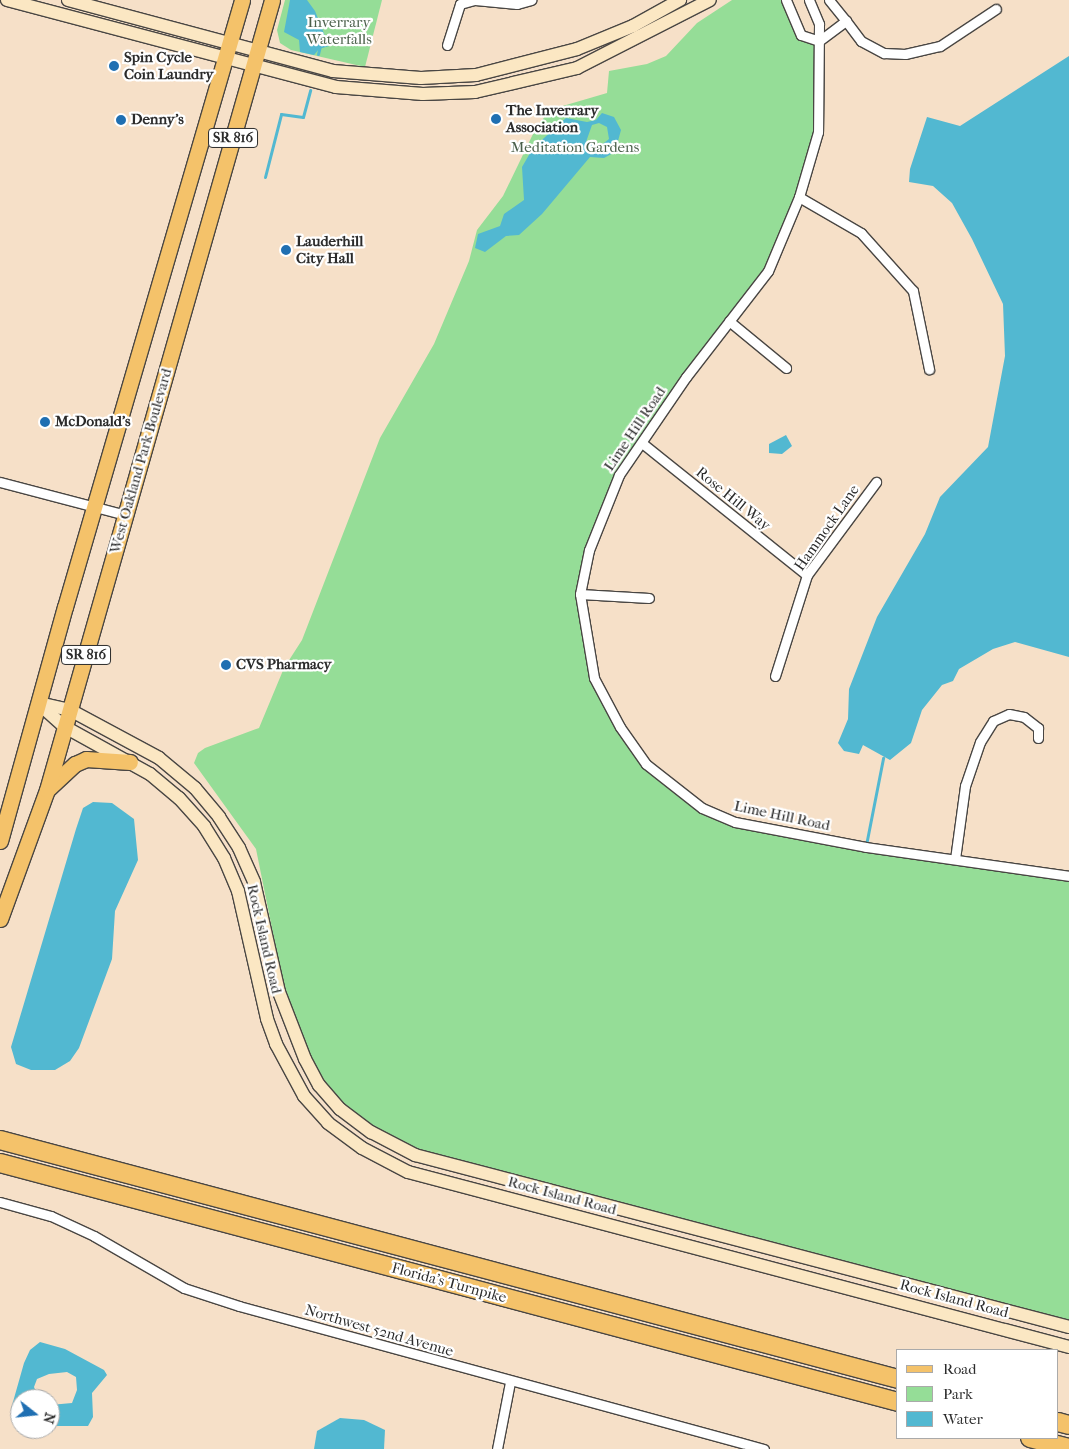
<!DOCTYPE html>
<html>
<head>
<meta charset="utf-8">
<style>
  body { margin:0 }
  #map { position:relative; width:1069px; height:1449px; overflow:hidden; background:#f6e0c8; font-family:"IM FELL French Canon",serif }
  div>[style] { position:absolute }
  .green>* { inset:0; background:#95dd97 }
  .water>* { inset:0; background:#52b8d1 }
  .stream>* { height:3px; margin:-1.5px; padding:0 1.5px; transform-origin:1.5px; border-radius:1.5px; background:#52b8d1 }
  .roads { filter:drop-shadow(1px 0 #494643) drop-shadow(-1px 0 #494643) drop-shadow(0 1px #494643) drop-shadow(0 -1px #494643) }
  .street>* { height:9px; margin:-4.5px; padding:0 4.5px; transform-origin:4.5px; border-radius:4.5px; background:#fff }
  .secondary>* { height:12px; margin:-6px; padding:0 6px; transform-origin:6px; border-radius:6px; background:#fbe7c3 }
  .primary>* { height:15px; margin:-7.5px; padding:0 7.5px; transform-origin:7.5px; border-radius:7.5px; background:#f4c26a }
  .highway>* { height:18px; margin:-9px; padding:0 9px; transform-origin:9px; border-radius:9px; background:#f4c26a }
  .dots>* { width:14px; height:14px; translate:-50% -50%; box-sizing:border-box; border:2px solid #fff; border-radius:50% }
  span { translate:-50% -50%; white-space:nowrap; text-align:center; line-height:1.15; -webkit-text-stroke:4.5px #fff; paint-order:stroke }
  .shield-label span { padding:1px 4px; background:#fff; border:1px solid; border-radius:4px; -webkit-text-stroke-width:0 }
  .shield-label { font-size:14px; color:#2b2b2b; font-weight:700 }
  .park-label { font-size:15px; color:#4b604b }
  .poi-label { font-size:15px; color:#2b2b2b; font-weight:700 }
  .left { translate:0 -50%; text-align:left }
  .street-label { font-size:15px; color:#2b2b2b }
  .legend { position:absolute; left:896px; top:1349px; width:162px; height:90px; box-sizing:border-box; background:#fff; border:1px solid #aaa; margin:0; padding:6px 9px; list-style:none; font-size:15px; color:#2b2b2b }
  .legend li { display:flex; align-items:center; gap:10px; height:25px }
  .legend b { width:25px; border:1px solid #aaa }
  .north { position:absolute; left:10px; top:1389px; width:50px; height:50px; box-sizing:border-box; background:#fff; border:1px solid #aaa; border-radius:50%; rotate:106deg; font-size:14px; font-weight:700; line-height:20px; text-align:center; color:#2b2b2b }
  .north::after { content:''; display:block; margin:auto; width:18px; height:22px; background:#1f6fb2; clip-path:polygon(50% 0,100% 100%,50% 72%,0 100%) }
</style>
</head>
<body>
<div id="map">
  <div class="green">
    <i style="clip-path:polygon(285px 0,382px 0,365px 67px,291px 50px,280px 43px,277px 30px)"></i>
    <i style="clip-path:polygon(732px 0,786px 0,801px 35px,819px 41px,818px 132px,768px 271px,619px 475px,601px 516px,580px 594px,594px 678px,646px 764px,702px 808px,734px 821px,799px 835px,1069px 876px,1069px 1323px,418px 1151px,346px 1112px,308px 1056px,282px 978px,256px 849px,194px 763px,198px 753px,205px 748px,259px 728px,284px 668px,302px 640px,380px 438px,434px 344px,469px 261px,477px 230px,503px 196px,533px 134px,549px 110px,607px 93px,609px 71px,647px 64px,666px 56px,697px 23px)"></i>
  </div>
  <div class="water">
    <i style="clip-path:polygon(290px 0,307px 0,315px 11px,329px 46px,319px 49px,314px 55px,300px 52px,299px 40px,284px 32px)"></i>
    <i style="clip-path:polygon(1069px 56px,1069px 657px,1015px 642px,993px 649px,959px 669px,953px 681px,942px 685px,922px 710px,911px 743px,890px 760px,863px 745px,859px 754px,844px 751px,838px 743px,848px 719px,849px 689px,877px 617px,925px 534px,940px 497px,988px 447px,1005px 356px,1003px 304px,972px 239px,952px 203px,933px 186px,909px 182px,910px 169px,927px 117px,960px 126px)"></i>
    <i style="clip-path:polygon(evenodd,602px 113px,614px 117px,621px 130px,615px 152px,604px 158px,590px 157px,542px 214px,519px 235px,506px 236px,485px 252px,475px 248px,478px 234px,500px 226px,504px 214px,524px 200px,522px 167px,533px 148px,566px 118px,587px 122px,596px 120px,602px 113px,599px 123px,607px 127px,609px 139px,599px 147px,586px 142px,592px 125px,599px 123px)"></i>
    <i style="clip-path:polygon(786px 435px,792px 446px,782px 454px,769px 453px,769px 444px)"></i>
    <i style="clip-path:polygon(93px 802px,112px 803px,134px 819px,138px 860px,115px 911px,112px 959px,79px 1048px,70px 1061px,55px 1070px,31px 1070px,16px 1064px,11px 1047px,76px 829px,83px 808px)"></i>
    <i style="clip-path:polygon(40px 1342px,65px 1349px,104px 1370px,107px 1375px,92px 1393px,93px 1417px,88px 1426px,50px 1426px,50px 1405px,72px 1403px,77px 1390px,76px 1377px,67px 1372px,49px 1374px,37px 1379px,34px 1387px,39px 1399px,20px 1399px,20px 1421px,14px 1417px,11px 1409px,24px 1363px,30px 1350px)"></i>
    <i style="clip-path:polygon(340px 1418px,364px 1420px,385px 1430px,384px 1449px,314px 1449px,317px 1431px)"></i>
  </div>
  <div class="stream">
    <i style="left:318px;top:54px;width:8px;rotate:-76deg"></i>
    <i style="left:265px;top:177px;width:65px;rotate:-75.7deg"></i>
    <i style="left:281px;top:114px;width:22px;rotate:8deg"></i>
    <i style="left:303px;top:117px;width:28px;rotate:-75deg"></i>
    <i style="left:866px;top:845px;width:89px;rotate:-78.9deg"></i>
  </div>
  <div class="roads">
    <div class="street">
      <i style="left:475px;top:0;width:42px;rotate:5.4deg"></i>
      <i style="left:517px;top:4px;width:15px;rotate:-16deg"></i>
      <i style="left:786px;top:0;width:38px;rotate:67deg"></i>
      <i style="left:801px;top:35px;width:19px;rotate:18deg"></i>
      <i style="left:809px;top:0;width:26px;rotate:67deg"></i>
      <i style="left:819px;top:24px;width:108px;rotate:90.5deg"></i>
      <i style="left:818px;top:132px;width:68px;rotate:106.3deg"></i>
      <i style="left:799px;top:197px;width:80px;rotate:112.7deg"></i>
      <i style="left:768px;top:271px;width:134px;rotate:127.7deg"></i>
      <i style="left:686px;top:377px;width:119px;rotate:124.4deg"></i>
      <i style="left:619px;top:475px;width:81px;rotate:111.8deg"></i>
      <i style="left:589px;top:550px;width:45px;rotate:101.6deg"></i>
      <i style="left:580px;top:594px;width:85px;rotate:80.5deg"></i>
      <i style="left:594px;top:678px;width:55px;rotate:62deg"></i>
      <i style="left:620px;top:727px;width:45px;rotate:54.9deg"></i>
      <i style="left:646px;top:764px;width:71px;rotate:38.2deg"></i>
      <i style="left:702px;top:808px;width:36px;rotate:23deg"></i>
      <i style="left:735px;top:822px;width:133px;rotate:10.8deg"></i>
      <i style="left:866px;top:847px;width:205px;rotate:8.1deg"></i>
      <i style="left:829px;top:0;width:27px;rotate:51deg"></i>
      <i style="left:819px;top:41px;width:34px;rotate:-37deg"></i>
      <i style="left:846px;top:21px;width:25px;rotate:53deg"></i>
      <i style="left:861px;top:41px;width:26px;rotate:28deg"></i>
      <i style="left:884px;top:53px;width:21px;rotate:3deg"></i>
      <i style="left:905px;top:54px;width:36px;rotate:-13deg"></i>
      <i style="left:940px;top:46px;width:67px;rotate:-33.5deg"></i>
      <i style="left:447px;top:45px;width:43px;rotate:-72.4deg"></i>
      <i style="left:460px;top:4px;width:15px;rotate:-16deg"></i>
      <i style="left:799px;top:197px;width:72px;rotate:30.1deg"></i>
      <i style="left:861px;top:233px;width:78px;rotate:48.1deg"></i>
      <i style="left:913px;top:291px;width:80px;rotate:78.4deg"></i>
      <i style="left:729px;top:321px;width:74px;rotate:39.5deg"></i>
      <i style="left:642px;top:443px;width:211px;rotate:38.7deg"></i>
      <i style="left:0;top:482px;width:130px;rotate:14.7deg"></i>
      <i style="left:580px;top:594px;width:69px;rotate:3.3deg"></i>
      <i style="left:775px;top:676px;width:106px;rotate:-72.4deg"></i>
      <i style="left:807px;top:575px;width:116px;rotate:-53.4deg"></i>
      <i style="left:955px;top:859px;width:74px;rotate:-82.2deg"></i>
      <i style="left:965px;top:786px;width:46px;rotate:-71.2deg"></i>
      <i style="left:980px;top:742px;width:25px;rotate:-58deg"></i>
      <i style="left:993px;top:721px;width:17px;rotate:-24deg"></i>
      <i style="left:1009px;top:714px;width:15px;rotate:11deg"></i>
      <i style="left:1024px;top:717px;width:18px;rotate:38deg"></i>
      <i style="left:1038px;top:728px;width:10px;rotate:90deg"></i>
      <i style="left:0;top:1202px;width:53px;rotate:15.4deg"></i>
      <i style="left:51px;top:1216px;width:47px;rotate:24.9deg"></i>
      <i style="left:94px;top:1236px;width:104px;rotate:30deg"></i>
      <i style="left:184px;top:1288px;width:58px;rotate:18.1deg"></i>
      <i style="left:239px;top:1306px;width:544px;rotate:15.24deg"></i>
      <i style="left:497px;top:1449px;width:68px;rotate:-79deg"></i>
    </div>
    <div class="secondary">
      <i style="left:7px;top:0;width:340px;rotate:14.8deg"></i>
      <i style="left:336px;top:87px;width:87px;rotate:4.6deg"></i>
      <i style="left:423px;top:94px;width:52px;rotate:-2.2deg"></i>
      <i style="left:475px;top:92px;width:105px;rotate:-13.2deg"></i>
      <i style="left:577px;top:68px;width:149px;rotate:-27.1deg"></i>
      <i style="left:68px;top:0;width:274px;rotate:15deg"></i>
      <i style="left:333px;top:71px;width:88px;rotate:4.5deg"></i>
      <i style="left:421px;top:78px;width:55px;rotate:-3.1deg"></i>
      <i style="left:476px;top:75px;width:104px;rotate:-14.4deg"></i>
      <i style="left:577px;top:49px;width:61px;rotate:-22.3deg"></i>
      <i style="left:633px;top:26px;width:54px;rotate:-29deg"></i>
      <i style="left:38px;top:703px;width:36px;rotate:42deg"></i>
      <i style="left:65px;top:727px;width:97px;rotate:28.9deg"></i>
      <i style="left:150px;top:774px;width:38px;rotate:40deg"></i>
      <i style="left:179px;top:798px;width:38px;rotate:48deg"></i>
      <i style="left:204px;top:826px;width:38px;rotate:58deg"></i>
      <i style="left:224px;top:858px;width:36px;rotate:67deg"></i>
      <i style="left:238px;top:891px;width:131px;rotate:77.2deg"></i>
      <i style="left:267px;top:1019px;width:27px;rotate:70deg"></i>
      <i style="left:276px;top:1044px;width:59px;rotate:61.7deg"></i>
      <i style="left:304px;top:1096px;width:36px;rotate:48deg"></i>
      <i style="left:328px;top:1123px;width:42px;rotate:36.3deg"></i>
      <i style="left:362px;top:1148px;width:52px;rotate:27.6deg"></i>
      <i style="left:408px;top:1172px;width:684px;rotate:14.83deg"></i>
      <i style="left:39px;top:703px;width:32px;rotate:13deg"></i>
      <i style="left:70px;top:710px;width:101px;rotate:28.3deg"></i>
      <i style="left:159px;top:758px;width:47px;rotate:39.8deg"></i>
      <i style="left:195px;top:788px;width:38px;rotate:50deg"></i>
      <i style="left:219px;top:817px;width:37px;rotate:57deg"></i>
      <i style="left:239px;top:848px;width:37px;rotate:66deg"></i>
      <i style="left:254px;top:882px;width:113px;rotate:77.2deg"></i>
      <i style="left:279px;top:992px;width:72px;rotate:68.8deg"></i>
      <i style="left:305px;top:1059px;width:30px;rotate:62deg"></i>
      <i style="left:319px;top:1085px;width:32px;rotate:49deg"></i>
      <i style="left:340px;top:1109px;width:39px;rotate:37deg"></i>
      <i style="left:371px;top:1132px;width:50px;rotate:27.6deg"></i>
      <i style="left:415px;top:1155px;width:676px;rotate:14.73deg"></i>
    </div>
    <div class="primary">
      <i style="left:48px;top:789px;width:37px;rotate:-43deg"></i>
      <i style="left:75px;top:764px;width:12px;rotate:-24deg"></i>
      <i style="left:86px;top:759px;width:44px;rotate:3.9deg"></i>
      <i style="left:0;top:841px;width:243px;rotate:-74.5deg"></i>
      <i style="left:65px;top:607px;width:632px;rotate:-73.74deg"></i>
      <i style="left:0;top:919px;width:137px;rotate:-70deg"></i>
      <i style="left:47px;top:790px;width:821px;rotate:-74.1deg"></i>
    </div>
    <div class="highway">
      <i style="left:0;top:1140px;width:929px;rotate:14.9deg"></i>
      <i style="left:0;top:1163px;width:929px;rotate:14.9deg"></i>
      <i style="left:1058px;top:1422px;width:11px;rotate:15deg"></i>
      <i style="left:1030px;top:1438px;width:40px;rotate:14.4deg"></i>
    </div>
  </div>
  <div class="dots">
    <i style="left:114px;top:66px;background:#1f6fb2"></i>
    <i style="left:496px;top:119px;background:#1f6fb2"></i>
    <i style="left:121px;top:120px;background:#1f6fb2"></i>
    <i style="left:286px;top:250px;background:#1f6fb2"></i>
    <i style="left:45px;top:422px;background:#1f6fb2"></i>
    <i style="left:226px;top:665px;background:#1f6fb2"></i>
  </div>
  <div class="shield-label">
    <span style="left:233px;top:138px">SR 816</span>
    <span style="left:86px;top:655px">SR 816</span>
  </div>
  <div class="park-label">
    <span style="left:339px;top:31px">Inverrary<br>Waterfalls</span>
    <span style="left:575px;top:148px">Meditation Gardens</span>
  </div>
  <div class="poi-label">
    <span class="left" style="left:124px;top:66px">Spin Cycle<br>Coin Laundry</span>
    <span class="left" style="left:506px;top:119px">The Inverrary<br>Association</span>
    <span class="left" style="left:131px;top:120px">Denny's</span>
    <span class="left" style="left:296px;top:250px">Lauderhill<br>City Hall</span>
    <span class="left" style="left:55px;top:422px">McDonald's</span>
    <span class="left" style="left:236px;top:665px">CVS Pharmacy</span>
  </div>
  <div class="street-label">
    <span style="left:635px;top:429px;rotate:-56deg">Lime Hill Road</span>
    <span style="left:141px;top:461px;rotate:-74deg">West Oakland Park Boulevard</span>
    <span style="left:733px;top:499px;rotate:39deg">Rose Hill Way</span>
    <span style="left:827px;top:528px;rotate:-55deg">Hammock Lane</span>
    <span style="left:782px;top:816px;rotate:12deg">Lime Hill Road</span>
    <span style="left:264px;top:939px;rotate:77deg">Rock Island Road</span>
    <span style="left:562px;top:1196px;rotate:15deg">Rock Island Road</span>
    <span style="left:449px;top:1283px;rotate:15deg">Florida's Turnpike</span>
    <span style="left:954px;top:1299px;rotate:15deg">Rock Island Road</span>
    <span style="left:379px;top:1331px;rotate:16deg">Northwest 52nd Avenue</span>
  </div>
  <ul class="legend">
  <li><b style="height:6px;background:#f4c26a"></b>Road</li>
  <li><b style="height:14px;background:#95dd97"></b>Park</li>
  <li><b style="height:14px;background:#52b8d1"></b>Water</li>
  </ul>
  <div class="north">N</div>
</div>
</body>
</html>
